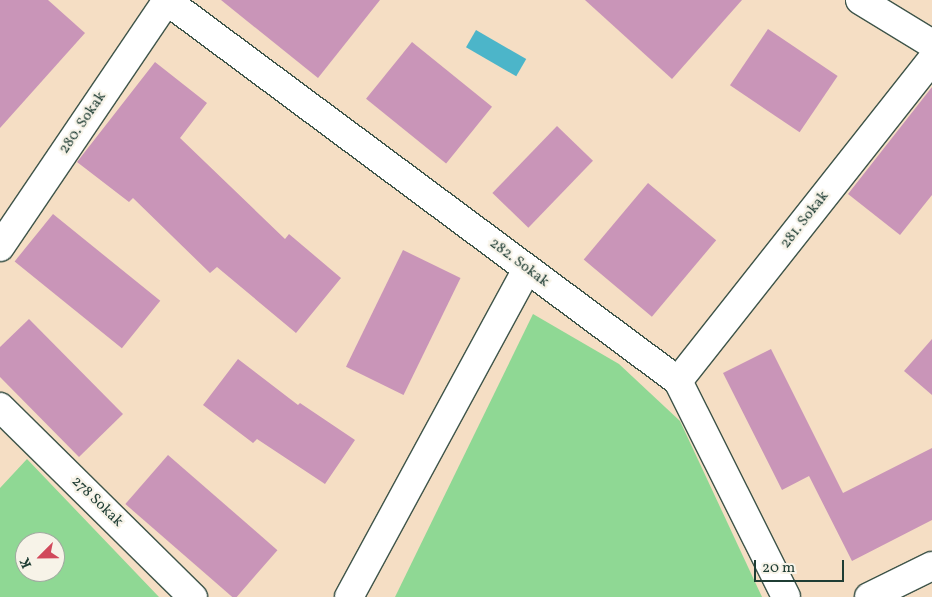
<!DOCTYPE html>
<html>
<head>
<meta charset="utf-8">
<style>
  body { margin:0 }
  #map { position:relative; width:932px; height:597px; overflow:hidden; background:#f5dec4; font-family:Vollkorn,serif }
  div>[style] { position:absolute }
  .green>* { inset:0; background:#8fd894 }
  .water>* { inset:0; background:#4cb5c9; transform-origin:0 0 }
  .building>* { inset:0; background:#c995b8; transform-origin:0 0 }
  .roads { filter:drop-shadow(1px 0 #3f554a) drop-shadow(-1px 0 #3f554a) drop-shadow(0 1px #3f554a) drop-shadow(0 -1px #3f554a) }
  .minor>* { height:28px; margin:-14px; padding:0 14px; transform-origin:14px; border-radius:14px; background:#fff }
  span { translate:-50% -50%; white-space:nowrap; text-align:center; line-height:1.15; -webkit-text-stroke:4.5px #f7f3e8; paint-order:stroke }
  .street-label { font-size:15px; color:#1f3d34 }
  .north { position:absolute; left:15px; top:532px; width:50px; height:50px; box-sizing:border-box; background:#f7f3e8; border:1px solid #a1aaa0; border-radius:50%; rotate:247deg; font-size:14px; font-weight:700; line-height:20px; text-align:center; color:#1f3d34 }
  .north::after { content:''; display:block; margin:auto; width:18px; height:22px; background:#d1495b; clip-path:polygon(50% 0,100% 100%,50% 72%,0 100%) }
  .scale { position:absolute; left:754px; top:560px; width:90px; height:22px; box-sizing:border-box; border:2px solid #1f3d34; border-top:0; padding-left:6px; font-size:15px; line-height:18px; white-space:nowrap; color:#1f3d34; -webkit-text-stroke:4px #f7f3e8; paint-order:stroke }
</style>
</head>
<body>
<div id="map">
  <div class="green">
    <i style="clip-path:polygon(533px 314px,619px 364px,680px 421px,762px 597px,395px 597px)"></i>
    <i style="clip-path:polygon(evenodd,27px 459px,159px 597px,0 597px,0 488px,27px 459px,25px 542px,55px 542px,55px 572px,25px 572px,25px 542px)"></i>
  </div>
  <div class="water">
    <i style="left:476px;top:30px;width:58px;height:20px;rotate:30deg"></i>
  </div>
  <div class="building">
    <i style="clip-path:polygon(0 0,48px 0,85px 33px,0 128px)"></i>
    <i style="clip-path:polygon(221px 0,380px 0,318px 78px)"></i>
    <i style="clip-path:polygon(585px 0,742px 0,672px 79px)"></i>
    <i style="left:768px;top:29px;width:84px;height:68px;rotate:34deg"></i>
    <i style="left:412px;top:42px;width:103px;height:73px;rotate:39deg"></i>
    <i style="clip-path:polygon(155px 62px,207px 103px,180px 138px,285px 239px,289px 234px,341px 278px,296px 333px,217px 267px,210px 273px,133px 198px,129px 202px,77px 162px)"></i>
    <i style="clip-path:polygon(932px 87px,932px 195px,900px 235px,848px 194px)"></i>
    <i style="left:557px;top:126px;width:50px;height:93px;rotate:44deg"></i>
    <i style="left:648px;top:183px;width:89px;height:100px;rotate:40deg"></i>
    <i style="left:53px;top:214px;width:138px;height:61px;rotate:39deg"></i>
    <i style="left:403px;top:250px;width:64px;height:130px;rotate:26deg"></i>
    <i style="clip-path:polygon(29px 319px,123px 414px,79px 457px,0 377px,0 347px)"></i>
    <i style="clip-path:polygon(932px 339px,932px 395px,904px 371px)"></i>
    <i style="clip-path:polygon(771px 349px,843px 493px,932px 448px,932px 520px,852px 561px,809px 476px,782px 490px,723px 373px)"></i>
    <i style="clip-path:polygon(238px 359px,298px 405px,300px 403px,355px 440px,325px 484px,257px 439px,253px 443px,203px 405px)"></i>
    <i style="left:168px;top:455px;width:145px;height:65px;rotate:41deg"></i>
  </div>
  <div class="roads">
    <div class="minor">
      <i style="left:166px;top:0;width:638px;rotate:36.65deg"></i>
      <i style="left:678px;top:381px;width:241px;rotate:63.4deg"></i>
      <i style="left:860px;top:0;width:84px;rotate:31.4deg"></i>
      <i style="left:0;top:247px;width:298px;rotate:-55.9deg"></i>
      <i style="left:678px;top:381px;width:410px;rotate:-51.7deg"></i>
      <i style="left:0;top:407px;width:271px;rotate:44.6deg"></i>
      <i style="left:349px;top:597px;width:373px;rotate:-61.5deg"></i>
      <i style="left:869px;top:597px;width:70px;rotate:-26.2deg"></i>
    </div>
  </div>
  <div class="street-label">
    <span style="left:83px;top:123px;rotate:-56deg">280. Sokak</span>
    <span style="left:805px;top:220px;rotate:-52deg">281. Sokak</span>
    <span style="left:519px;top:263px;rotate:37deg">282. Sokak</span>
    <span style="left:97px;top:502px;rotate:44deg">278 Sokak</span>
  </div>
  <div class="north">K</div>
  <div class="scale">20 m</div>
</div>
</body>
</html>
